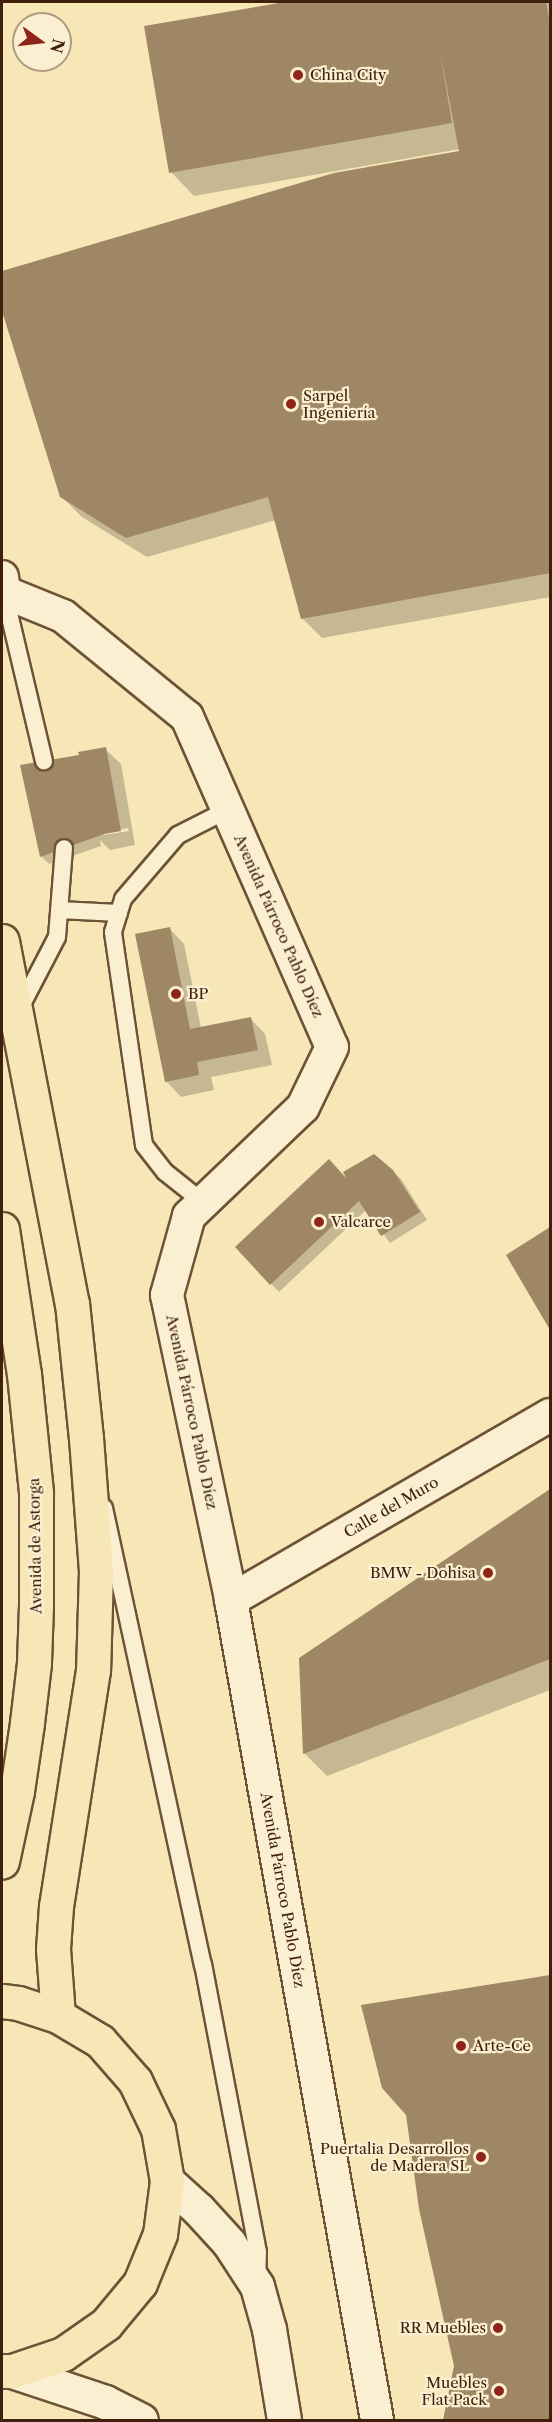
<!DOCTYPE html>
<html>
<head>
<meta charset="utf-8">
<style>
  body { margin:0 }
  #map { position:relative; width:552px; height:2422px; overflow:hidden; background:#f7e7b7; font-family:"Libre Caslon Text",serif }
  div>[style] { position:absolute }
  .shadow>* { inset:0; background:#0003 }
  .building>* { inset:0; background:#9f8765 }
  .roads { filter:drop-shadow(2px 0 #6d5237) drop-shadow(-2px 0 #6d5237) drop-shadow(0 2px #6d5237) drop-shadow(0 -2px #6d5237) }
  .service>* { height:16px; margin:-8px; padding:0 8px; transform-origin:8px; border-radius:8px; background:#faefd0 }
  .minor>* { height:32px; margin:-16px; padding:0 16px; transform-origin:16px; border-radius:16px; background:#faefd0 }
  .secondary>* { height:33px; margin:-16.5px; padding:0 16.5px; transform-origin:16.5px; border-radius:16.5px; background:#faefd0 }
  .trunk>* { height:33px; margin:-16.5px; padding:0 16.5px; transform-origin:16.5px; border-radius:16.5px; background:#f7e7b7 }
  .dots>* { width:16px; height:16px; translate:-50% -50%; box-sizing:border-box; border:3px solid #faefd0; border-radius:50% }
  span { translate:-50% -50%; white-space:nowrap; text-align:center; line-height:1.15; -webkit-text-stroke:4.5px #faefd0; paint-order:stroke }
  .poi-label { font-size:15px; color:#3f200c }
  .left { translate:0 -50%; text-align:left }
  .right { translate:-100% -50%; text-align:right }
  .street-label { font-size:15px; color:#3f200c }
  .frame { position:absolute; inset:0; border:3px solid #3f200c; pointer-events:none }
  .north { position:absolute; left:12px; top:12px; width:60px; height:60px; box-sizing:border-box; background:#faefd0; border:2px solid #af9c82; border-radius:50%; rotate:105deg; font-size:16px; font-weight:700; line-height:24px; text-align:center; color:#3f200c }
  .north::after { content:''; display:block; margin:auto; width:21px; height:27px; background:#8f2418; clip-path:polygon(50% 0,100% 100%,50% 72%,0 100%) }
</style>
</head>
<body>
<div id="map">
  <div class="shadow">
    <i style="clip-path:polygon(293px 2px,550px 2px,550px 597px,322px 638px,302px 618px,276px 520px,147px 557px,82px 517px,61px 496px,2px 306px,2px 272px,335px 174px,460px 153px,460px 149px,194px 196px,171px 172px,146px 28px)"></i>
    <i style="clip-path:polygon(evenodd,105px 749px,121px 764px,135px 845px,110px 850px,100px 840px,101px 846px,49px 864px,41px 856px,80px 756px,105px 749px,128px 828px,129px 831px,104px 835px,104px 832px,128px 828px)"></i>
    <i style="clip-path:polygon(169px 928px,184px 944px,201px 1028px,250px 1018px,265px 1034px,272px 1065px,211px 1077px,214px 1090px,181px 1097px,166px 1081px)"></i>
    <i style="clip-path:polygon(392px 1171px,401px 1179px,427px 1220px,390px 1243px,366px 1210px,279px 1292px,237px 1247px,349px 1182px)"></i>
    <i style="clip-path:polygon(550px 1229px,550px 1327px,508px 1256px)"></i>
    <i style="clip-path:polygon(550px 1491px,550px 1690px,327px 1776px,304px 1753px,301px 1658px)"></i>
    <i style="clip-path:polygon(550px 1976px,550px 2420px,445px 2420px,456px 2366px,407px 2115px,363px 2006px)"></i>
  </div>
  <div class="building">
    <i style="clip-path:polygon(285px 2px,546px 2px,550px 24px,550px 573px,301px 619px,268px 497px,126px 538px,60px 497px,2px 311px,2px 271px,334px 173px,459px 151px,439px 46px,452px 123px,169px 173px,144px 26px)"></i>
    <i style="clip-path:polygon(106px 747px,121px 831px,104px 834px,40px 857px,20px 765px,79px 755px,78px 752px)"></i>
    <i style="clip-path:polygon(170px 927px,190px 1029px,251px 1017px,258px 1050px,197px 1062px,199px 1075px,165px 1082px,135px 934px)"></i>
    <i style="clip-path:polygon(374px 1154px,393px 1170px,420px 1212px,381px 1236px,359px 1201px,270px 1285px,235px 1247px,329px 1159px,346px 1178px,343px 1172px)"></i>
    <i style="clip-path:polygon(550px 1227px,550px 1330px,506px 1255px)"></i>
    <i style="clip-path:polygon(550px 1489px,550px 1659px,303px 1754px,299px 1658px)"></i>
    <i style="clip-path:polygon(550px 1975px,550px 2420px,443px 2420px,454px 2366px,419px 2209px,406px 2115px,382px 2088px,361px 2005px)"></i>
  </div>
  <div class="roads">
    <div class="service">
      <i style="left:4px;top:592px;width:174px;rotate:76.7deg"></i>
      <i style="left:59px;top:910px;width:60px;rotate:2.9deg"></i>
      <i style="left:19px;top:1010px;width:82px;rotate:-62.5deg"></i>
      <i style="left:57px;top:937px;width:89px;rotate:-85.5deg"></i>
      <i style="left:204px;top:1203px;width:50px;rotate:-141.5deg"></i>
      <i style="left:165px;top:1172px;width:34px;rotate:-128deg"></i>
      <i style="left:144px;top:1145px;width:215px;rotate:-98.3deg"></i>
      <i style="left:113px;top:932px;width:34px;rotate:-73deg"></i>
      <i style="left:123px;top:899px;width:84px;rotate:-49.3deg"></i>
      <i style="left:178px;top:835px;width:55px;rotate:-27deg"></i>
      <i style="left:104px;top:1508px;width:467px;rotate:77.8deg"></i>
      <i style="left:203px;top:1964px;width:293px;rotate:79.2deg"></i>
      <i style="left:258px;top:2252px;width:28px;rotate:92deg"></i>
    </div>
    <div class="minor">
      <i style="left:2px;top:577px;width:15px;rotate:82deg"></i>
      <i style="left:4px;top:592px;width:64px;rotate:22.1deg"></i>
      <i style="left:63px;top:616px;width:160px;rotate:39.2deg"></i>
      <i style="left:187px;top:717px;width:360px;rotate:66.3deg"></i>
      <i style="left:332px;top:1047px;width:67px;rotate:115.8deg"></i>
      <i style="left:303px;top:1107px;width:158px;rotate:136.3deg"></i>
      <i style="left:189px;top:1216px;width:82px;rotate:105.6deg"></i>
      <i style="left:167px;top:1295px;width:312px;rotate:78.1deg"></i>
      <i style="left:231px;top:1600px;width:833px;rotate:79.9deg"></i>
      <i style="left:231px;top:1600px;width:369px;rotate:-30.1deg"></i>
    </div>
    <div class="secondary">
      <i style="left:167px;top:2181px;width:42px;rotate:42.1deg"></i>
      <i style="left:198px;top:2209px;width:46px;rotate:47.6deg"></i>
      <i style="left:229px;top:2243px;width:51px;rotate:56.9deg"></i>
      <i style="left:257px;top:2286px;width:45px;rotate:74.4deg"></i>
      <i style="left:269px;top:2329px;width:92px;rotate:80.6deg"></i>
      <i style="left:12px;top:2371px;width:98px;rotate:18.4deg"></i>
      <i style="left:105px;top:2402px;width:40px;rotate:26.6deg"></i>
    </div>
    <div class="trunk">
      <i style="left:2px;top:941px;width:369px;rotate:79.1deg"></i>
      <i style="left:72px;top:1303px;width:136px;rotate:84.1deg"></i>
      <i style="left:86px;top:1438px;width:133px;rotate:85.7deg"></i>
      <i style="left:96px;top:1571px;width:99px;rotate:91.7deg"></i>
      <i style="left:93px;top:1670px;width:239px;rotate:98.9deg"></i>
      <i style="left:56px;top:1906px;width:43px;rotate:94deg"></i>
      <i style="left:53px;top:1949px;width:67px;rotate:85.7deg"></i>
      <i style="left:2px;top:1229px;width:147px;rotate:81.4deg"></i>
      <i style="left:24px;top:1374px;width:120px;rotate:84.2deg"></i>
      <i style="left:36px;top:1493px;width:112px;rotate:90deg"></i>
      <i style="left:36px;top:1605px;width:58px;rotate:92deg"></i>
      <i style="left:34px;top:1663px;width:60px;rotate:96.7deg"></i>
      <i style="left:27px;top:1723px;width:69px;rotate:98.4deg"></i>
      <i style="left:17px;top:1791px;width:72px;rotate:102.1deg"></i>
      <i style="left:2px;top:2001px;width:16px;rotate:7deg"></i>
      <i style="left:18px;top:2003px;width:42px;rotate:18deg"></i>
      <i style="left:58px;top:2016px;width:49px;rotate:30.8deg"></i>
      <i style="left:100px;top:2041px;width:53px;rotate:48.8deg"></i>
      <i style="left:135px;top:2081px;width:53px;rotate:64.4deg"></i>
      <i style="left:158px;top:2129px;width:53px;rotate:80.2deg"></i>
      <i style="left:167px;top:2181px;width:53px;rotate:97.5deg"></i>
      <i style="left:160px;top:2234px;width:53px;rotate:112.2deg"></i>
      <i style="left:140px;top:2283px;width:53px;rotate:129.7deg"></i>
      <i style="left:106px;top:2324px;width:52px;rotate:145.1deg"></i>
      <i style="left:63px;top:2354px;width:54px;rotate:161.6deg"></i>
      <i style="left:12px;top:2371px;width:10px;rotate:180deg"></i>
    </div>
  </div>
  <div class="dots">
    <i style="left:298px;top:75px;background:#8f2418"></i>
    <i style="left:291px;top:404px;background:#8f2418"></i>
    <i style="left:176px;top:994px;background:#8f2418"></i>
    <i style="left:319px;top:1222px;background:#8f2418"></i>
    <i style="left:488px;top:1573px;background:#8f2418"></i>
    <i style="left:461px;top:2046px;background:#8f2418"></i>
    <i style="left:481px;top:2157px;background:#8f2418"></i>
    <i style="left:498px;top:2328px;background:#8f2418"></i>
    <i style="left:499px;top:2391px;background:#8f2418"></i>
  </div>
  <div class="poi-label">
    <span class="left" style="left:310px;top:75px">China City</span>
    <span class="left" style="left:303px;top:404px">Sarpel<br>Ingeniería</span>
    <span class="left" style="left:188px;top:994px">BP</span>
    <span class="left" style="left:331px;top:1222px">Valcarce</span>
    <span class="right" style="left:476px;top:1573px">BMW - Dohisa</span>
    <span class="left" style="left:473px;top:2046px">Arte-Ce</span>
    <span class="right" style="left:469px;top:2157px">Puertalia Desarrollos<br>de Madera SL</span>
    <span class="right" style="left:486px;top:2328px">RR Muebles</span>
    <span class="right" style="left:487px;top:2391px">Muebles<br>Flat Pack</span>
  </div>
  <div class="street-label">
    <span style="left:279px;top:926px;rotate:66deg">Avenida Párroco Pablo Díez</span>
    <span style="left:192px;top:1412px;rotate:78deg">Avenida Párroco Pablo Díez</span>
    <span style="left:391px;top:1507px;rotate:-30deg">Calle del Muro</span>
    <span style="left:35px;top:1546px;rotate:-91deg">Avenida de Astorga</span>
    <span style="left:283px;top:1890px;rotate:80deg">Avenida Párroco Pablo Díez</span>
  </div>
  <div class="frame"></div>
  <div class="north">N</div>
</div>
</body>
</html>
